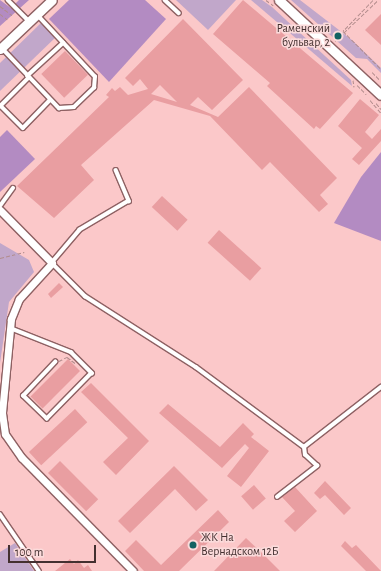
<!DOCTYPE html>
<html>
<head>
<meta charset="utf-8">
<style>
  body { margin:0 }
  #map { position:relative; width:381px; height:571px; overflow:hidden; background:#fbc8c9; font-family:"Alegreya Sans",sans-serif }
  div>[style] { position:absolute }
  .green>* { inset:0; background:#c1a7ca }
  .forest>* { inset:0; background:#b38bc2 }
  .building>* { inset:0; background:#e99ea1; transform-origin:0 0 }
  .path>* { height:1px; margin-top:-0.5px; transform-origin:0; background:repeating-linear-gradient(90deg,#b18b8b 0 4px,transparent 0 6px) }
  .roads { filter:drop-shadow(1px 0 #8e6163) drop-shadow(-1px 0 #8e6163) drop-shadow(0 1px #8e6163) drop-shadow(0 -1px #8e6163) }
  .service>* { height:3.5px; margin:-1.75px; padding:0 1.75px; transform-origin:1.75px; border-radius:1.75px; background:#fff }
  .minor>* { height:7px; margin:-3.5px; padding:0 3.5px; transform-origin:3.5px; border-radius:3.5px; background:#fff }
  .tertiary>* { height:9px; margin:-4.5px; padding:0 4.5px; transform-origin:4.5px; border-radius:4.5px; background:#fff }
  .dots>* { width:11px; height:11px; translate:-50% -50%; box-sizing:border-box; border:2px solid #fbdbdb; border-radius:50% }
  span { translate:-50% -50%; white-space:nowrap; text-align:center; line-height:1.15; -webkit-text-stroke:3px #fbdbdb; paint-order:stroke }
  .poi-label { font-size:12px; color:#443030 }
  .right { translate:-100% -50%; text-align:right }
  .left { translate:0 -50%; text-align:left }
  .scale { position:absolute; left:8px; top:545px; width:88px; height:18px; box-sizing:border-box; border:2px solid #443030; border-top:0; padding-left:5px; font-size:12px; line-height:14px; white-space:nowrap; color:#443030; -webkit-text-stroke:3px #fbdbdb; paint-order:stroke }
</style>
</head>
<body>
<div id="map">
  <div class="green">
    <i style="clip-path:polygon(176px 0,236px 0,208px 30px)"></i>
    <i style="clip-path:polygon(251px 0,262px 0,272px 7px,351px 80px,352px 86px)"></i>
    <i style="clip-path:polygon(291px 0,300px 0,352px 40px,381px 68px,381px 73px,367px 59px,356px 58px)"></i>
    <i style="clip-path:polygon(43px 21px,57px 36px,0 91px,0 63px)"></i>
    <i style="clip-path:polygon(0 243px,29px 260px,34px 272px,9px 302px,0 363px)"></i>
    <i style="clip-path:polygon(15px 543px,34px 571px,0 571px,0 552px)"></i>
  </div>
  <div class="forest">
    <i style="clip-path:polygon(0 0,11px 8px,19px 0,29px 0,0 26px)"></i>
    <i style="clip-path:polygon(69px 0,145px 0,166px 19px,109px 82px,49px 19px)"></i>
    <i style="clip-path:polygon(7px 130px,35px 159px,0 192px,0 137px)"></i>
    <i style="clip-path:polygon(381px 152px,381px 241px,334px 223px,361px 177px)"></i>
  </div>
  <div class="building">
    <i style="clip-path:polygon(243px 0,353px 93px,320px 129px,316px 126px,314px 129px,267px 86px,270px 83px,213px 34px)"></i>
    <i style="clip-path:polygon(381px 14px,381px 45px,365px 30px)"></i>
    <i style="clip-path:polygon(evenodd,183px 19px,243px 80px,212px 110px,198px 97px,190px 105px,218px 117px,249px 87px,337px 178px,320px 195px,328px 204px,319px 212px,270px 162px,262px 170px,210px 116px,154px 100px,81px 165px,94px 180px,54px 218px,17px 186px,109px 97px,106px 95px,112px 88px,115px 91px,120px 87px,128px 95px,148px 89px,140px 79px,133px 86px,125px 78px,183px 19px,160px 85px,177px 102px,151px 94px,160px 85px)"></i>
    <i style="left:65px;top:51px;width:33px;height:33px;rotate:46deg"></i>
    <i style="clip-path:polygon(360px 99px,379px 115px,365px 132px,372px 139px,381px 129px,381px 141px,359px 165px,352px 159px,362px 148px,338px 126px)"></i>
    <i style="left:162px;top:196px;width:35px;height:15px;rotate:43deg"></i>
    <i style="left:219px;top:230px;width:57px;height:17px;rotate:42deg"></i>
    <i style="clip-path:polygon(59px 283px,63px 287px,51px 298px,48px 294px)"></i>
    <i style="left:68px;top:359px;width:17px;height:53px;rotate:45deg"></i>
    <i style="clip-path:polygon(91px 383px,149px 441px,116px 475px,103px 462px,128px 438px,81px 392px)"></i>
    <i style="clip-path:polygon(168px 404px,220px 447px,243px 423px,254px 434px,251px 437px,269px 451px,241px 487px,227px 476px,249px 448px,245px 444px,222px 468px,159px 413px)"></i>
    <i style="left:75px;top:409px;width:18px;height:63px;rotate:47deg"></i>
    <i style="left:60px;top:461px;width:54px;height:17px;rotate:45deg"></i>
    <i style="clip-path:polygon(174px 466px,208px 500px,196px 511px,175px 489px,130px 533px,118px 521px)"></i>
    <i style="clip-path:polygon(325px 481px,351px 508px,344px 515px,325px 495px,320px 499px,314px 493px)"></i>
    <i style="left:254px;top:485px;width:18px;height:17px;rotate:49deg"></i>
    <i style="clip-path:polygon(295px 487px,317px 511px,295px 532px,284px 521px,295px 511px,282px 497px)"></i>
    <i style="clip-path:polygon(218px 510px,229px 522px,179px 571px,144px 571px,125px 551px,136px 540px,161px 565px)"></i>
    <i style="clip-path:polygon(246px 538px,265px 556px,280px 571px,214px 571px)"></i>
    <i style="clip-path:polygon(345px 541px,352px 548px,356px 545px,381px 571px,366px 571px,341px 546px)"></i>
    <i style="clip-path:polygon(70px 559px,74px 564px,78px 560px,84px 568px,88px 565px,92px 571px,55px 571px)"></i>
  </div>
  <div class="path">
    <i style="left:266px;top:0;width:9px;rotate:36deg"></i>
    <i style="left:373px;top:0;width:43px;rotate:134.1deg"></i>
    <i style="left:343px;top:31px;width:54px;rotate:45deg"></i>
    <i style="left:0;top:6px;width:15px;rotate:37deg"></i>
    <i style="left:0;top:14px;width:9px;rotate:36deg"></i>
    <i style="left:335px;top:41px;width:59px;rotate:-43.6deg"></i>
    <i style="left:372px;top:72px;width:11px;rotate:45deg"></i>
    <i style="left:353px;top:80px;width:7px;rotate:82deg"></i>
    <i style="left:357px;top:85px;width:13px;rotate:45deg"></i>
    <i style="left:370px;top:100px;width:17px;rotate:50deg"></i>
    <i style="left:376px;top:103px;width:8px;rotate:50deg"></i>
    <i style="left:0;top:258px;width:25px;rotate:-14deg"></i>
    <i style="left:59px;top:361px;width:9px;rotate:-27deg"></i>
    <i style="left:67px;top:357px;width:10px;rotate:37deg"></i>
  </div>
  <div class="roads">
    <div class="service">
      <i style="left:8px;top:0;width:30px;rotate:45deg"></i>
      <i style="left:165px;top:0;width:19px;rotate:43deg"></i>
      <i style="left:2px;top:48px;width:83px;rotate:46.5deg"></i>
      <i style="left:59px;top:108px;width:15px;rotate:-4deg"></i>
      <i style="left:74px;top:107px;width:28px;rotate:-44deg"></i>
      <i style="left:94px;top:88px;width:11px;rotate:-85deg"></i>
      <i style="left:95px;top:77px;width:85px;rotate:-133.1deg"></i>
      <i style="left:27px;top:76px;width:49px;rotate:-42.5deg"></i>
      <i style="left:29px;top:78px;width:40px;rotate:135deg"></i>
      <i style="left:1px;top:106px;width:31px;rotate:45deg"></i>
      <i style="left:23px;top:128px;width:39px;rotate:-46deg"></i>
      <i style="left:116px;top:170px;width:34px;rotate:67deg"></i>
      <i style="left:129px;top:201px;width:57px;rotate:149.4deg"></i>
      <i style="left:80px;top:230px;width:43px;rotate:130.3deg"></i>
      <i style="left:52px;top:263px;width:47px;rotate:45deg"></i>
      <i style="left:85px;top:296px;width:132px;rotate:32.6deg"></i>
      <i style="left:196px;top:367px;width:134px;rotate:36.5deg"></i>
      <i style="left:304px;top:447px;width:98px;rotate:-37.9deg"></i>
      <i style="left:0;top:206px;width:22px;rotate:-54deg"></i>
      <i style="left:10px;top:328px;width:66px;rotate:21.5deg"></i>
      <i style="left:71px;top:352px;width:30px;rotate:45deg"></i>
      <i style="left:92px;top:373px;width:64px;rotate:134.4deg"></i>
      <i style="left:47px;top:419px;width:33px;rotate:-136deg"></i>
      <i style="left:23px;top:396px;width:47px;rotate:-46.7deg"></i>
      <i style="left:277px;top:497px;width:51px;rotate:-37.8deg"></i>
      <i style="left:317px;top:466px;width:16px;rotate:-137deg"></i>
      <i style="left:305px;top:455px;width:8px;rotate:-97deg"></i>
      <i style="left:0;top:514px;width:69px;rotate:55.6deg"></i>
    </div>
    <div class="minor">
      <i style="left:0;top:210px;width:74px;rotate:45.5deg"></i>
      <i style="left:52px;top:263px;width:49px;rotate:132.5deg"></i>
      <i style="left:19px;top:299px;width:22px;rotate:112deg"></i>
      <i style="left:11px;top:319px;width:94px;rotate:95.5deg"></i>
      <i style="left:2px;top:413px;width:21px;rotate:82deg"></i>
      <i style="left:5px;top:434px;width:29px;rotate:55deg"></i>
      <i style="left:22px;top:458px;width:158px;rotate:45.5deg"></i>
    </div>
    <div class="tertiary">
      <i style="left:279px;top:0;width:139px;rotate:43deg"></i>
      <i style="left:0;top:49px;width:71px;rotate:-43.3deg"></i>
    </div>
  </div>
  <div class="dots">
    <i style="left:338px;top:36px;background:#116263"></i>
    <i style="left:193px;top:545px;background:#116263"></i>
  </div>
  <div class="poi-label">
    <span class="right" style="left:330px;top:36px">Раменский<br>бульвар, 2</span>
    <span class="left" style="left:201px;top:545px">ЖК На<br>Вернадском 12Б</span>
  </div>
  <div class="scale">100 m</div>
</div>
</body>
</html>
